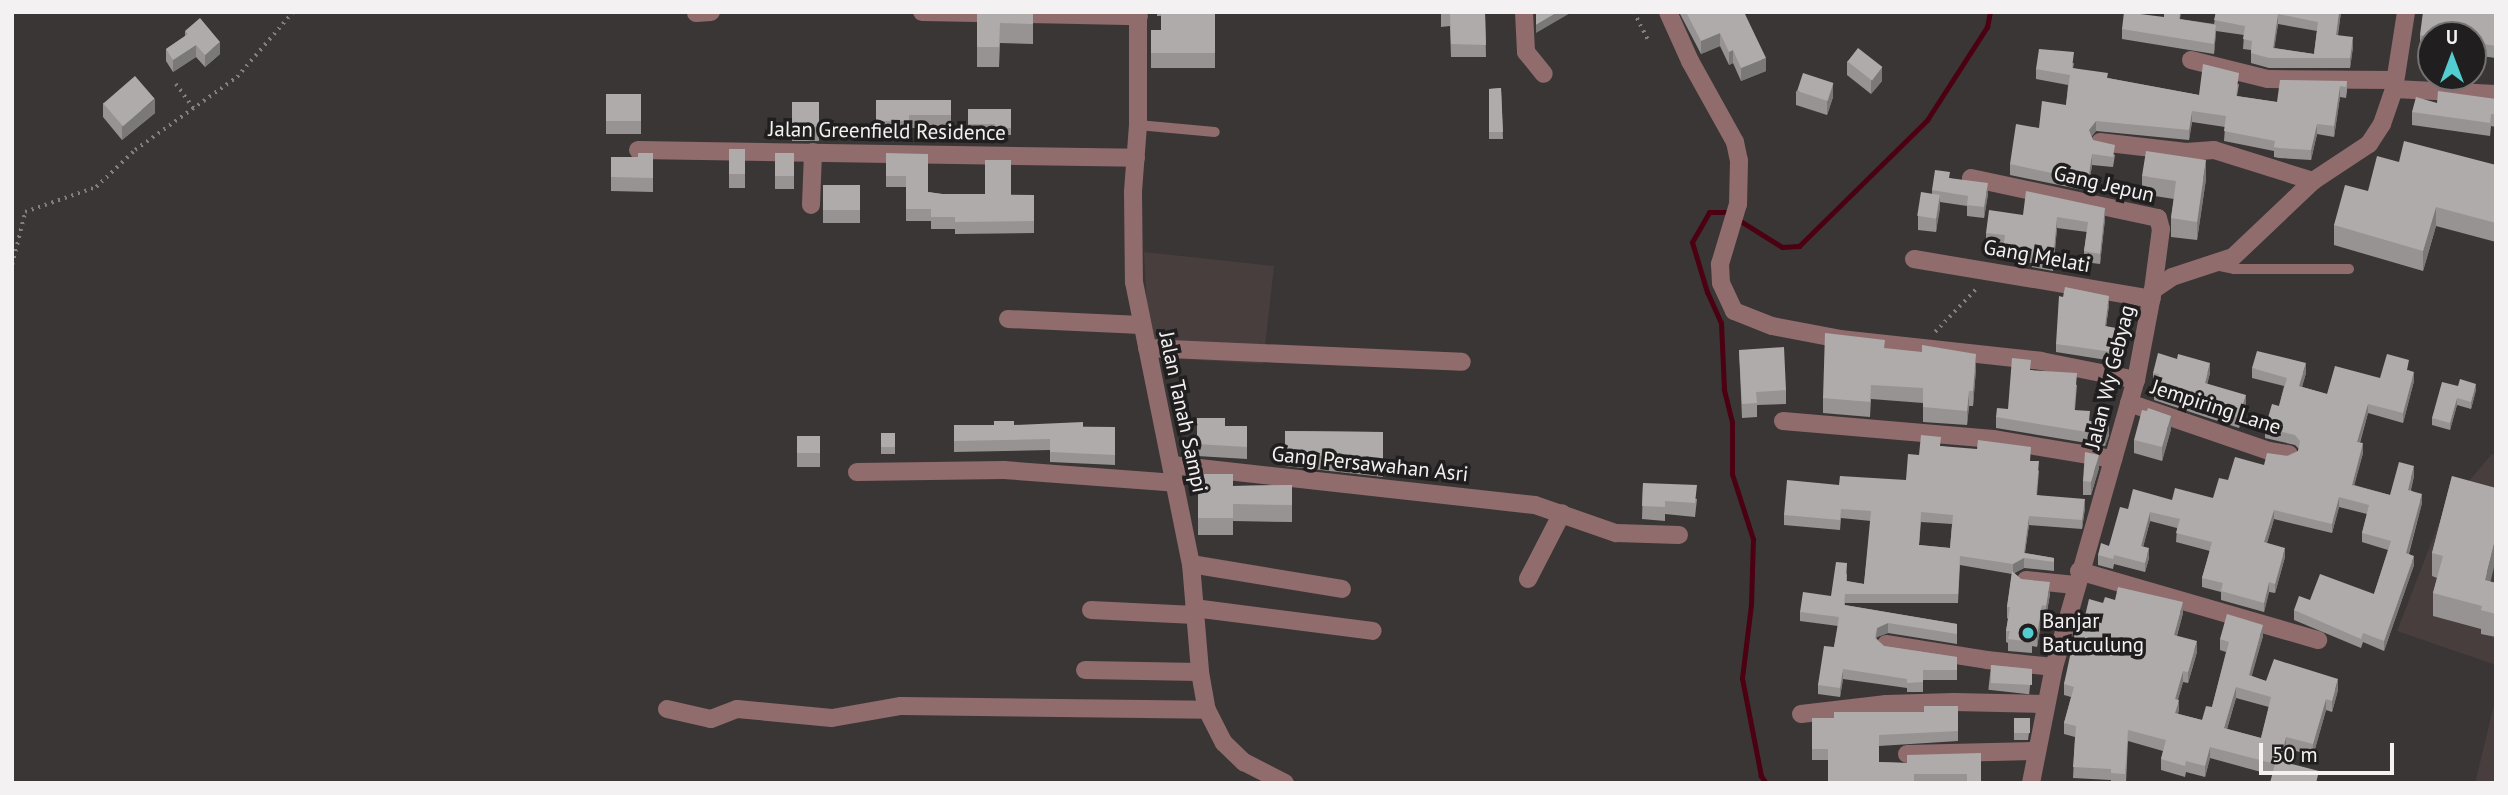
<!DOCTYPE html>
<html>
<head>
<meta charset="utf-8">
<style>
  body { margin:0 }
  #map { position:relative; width:2508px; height:795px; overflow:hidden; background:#3a3636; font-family:"PT Sans",sans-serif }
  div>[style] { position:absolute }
  .built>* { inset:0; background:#483e3e }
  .stream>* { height:5px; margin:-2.5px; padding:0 2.5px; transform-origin:2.5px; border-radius:2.5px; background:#4b0111 }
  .path>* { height:3.5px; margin-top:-1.75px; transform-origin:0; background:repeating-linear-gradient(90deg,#827f7f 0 2px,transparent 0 7px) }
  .service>* { height:10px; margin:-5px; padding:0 5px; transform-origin:5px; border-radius:5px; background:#916c6d }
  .minor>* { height:18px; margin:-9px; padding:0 9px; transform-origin:9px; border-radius:9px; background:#916c6d }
  .tertiary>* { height:18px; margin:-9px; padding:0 9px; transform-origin:9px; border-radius:9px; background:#916c6d }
  .wall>* { inset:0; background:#979393; transform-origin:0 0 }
  .shaded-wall>* { inset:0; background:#7b7878 }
  .building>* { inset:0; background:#b0abab; transform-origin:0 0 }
  .dots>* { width:19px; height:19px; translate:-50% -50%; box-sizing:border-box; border:4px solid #201e1e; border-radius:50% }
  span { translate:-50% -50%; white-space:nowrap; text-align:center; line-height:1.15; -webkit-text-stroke:7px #201e1e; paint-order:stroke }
  .street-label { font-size:21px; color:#f3f1f1 }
  .poi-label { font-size:21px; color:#f3f1f1 }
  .left { translate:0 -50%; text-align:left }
  .frame { position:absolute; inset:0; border:14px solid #f3f1f1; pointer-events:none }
  .north { position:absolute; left:2417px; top:21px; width:70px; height:70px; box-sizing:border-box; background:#201e1e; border:2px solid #747272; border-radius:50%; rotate:0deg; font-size:19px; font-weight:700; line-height:28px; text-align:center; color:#f3f1f1 }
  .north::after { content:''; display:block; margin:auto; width:24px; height:32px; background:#52cdd0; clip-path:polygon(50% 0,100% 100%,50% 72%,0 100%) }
  .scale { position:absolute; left:2259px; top:743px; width:135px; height:32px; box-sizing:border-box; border:4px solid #f3f1f1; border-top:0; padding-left:9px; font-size:21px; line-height:24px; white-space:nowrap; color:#f3f1f1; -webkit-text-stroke:5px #201e1e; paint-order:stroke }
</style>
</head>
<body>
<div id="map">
  <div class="built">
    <i style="clip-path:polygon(1144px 252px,1274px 266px,1263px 364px,1150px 357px)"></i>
    <i style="clip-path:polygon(2492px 454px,2496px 456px,2496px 665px,2397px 631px,2444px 510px)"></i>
    <i style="clip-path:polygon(2496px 697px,2496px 783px,2475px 783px)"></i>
  </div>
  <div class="stream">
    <i style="left:1766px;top:783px;width:9px;rotate:-126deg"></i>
    <i style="left:1761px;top:776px;width:100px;rotate:-101deg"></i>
    <i style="left:1742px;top:678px;width:74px;rotate:-83deg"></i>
    <i style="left:1751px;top:605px;width:66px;rotate:-88.3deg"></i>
    <i style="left:1753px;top:539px;width:68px;rotate:-107.9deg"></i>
    <i style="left:1732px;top:474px;width:52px;rotate:-90deg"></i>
    <i style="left:1732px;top:422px;width:34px;rotate:-104deg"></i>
    <i style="left:1724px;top:389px;width:66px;rotate:-92.6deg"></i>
    <i style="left:1721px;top:323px;width:34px;rotate:-114deg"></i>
    <i style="left:1707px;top:292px;width:52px;rotate:-106.7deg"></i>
    <i style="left:1692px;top:242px;width:34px;rotate:-60deg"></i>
    <i style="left:1709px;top:212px;width:17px"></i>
    <i style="left:1726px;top:212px;width:66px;rotate:32deg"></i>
    <i style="left:1782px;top:247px;width:17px;rotate:-3deg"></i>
    <i style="left:1799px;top:246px;width:180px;rotate:-44.5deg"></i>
    <i style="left:1927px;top:120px;width:111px;rotate:-57.2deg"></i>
    <i style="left:1987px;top:27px;width:15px;rotate:-79deg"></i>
  </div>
  <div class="path">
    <i style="left:1634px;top:12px;width:34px;rotate:63deg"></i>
    <i style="left:176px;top:84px;width:32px;rotate:54deg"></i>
    <i style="left:12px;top:265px;width:55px;rotate:-76.2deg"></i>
    <i style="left:25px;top:212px;width:75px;rotate:-19.4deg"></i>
    <i style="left:96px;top:187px;width:54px;rotate:-43.5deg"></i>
    <i style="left:135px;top:150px;width:125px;rotate:-35.6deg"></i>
    <i style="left:237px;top:77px;width:86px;rotate:-49.3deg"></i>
    <i style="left:1935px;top:332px;width:62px;rotate:-46.3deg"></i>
  </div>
  <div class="service">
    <i style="left:1138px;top:125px;width:77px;rotate:5.2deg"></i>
    <i style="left:2215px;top:265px;width:19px;rotate:12deg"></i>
    <i style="left:2234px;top:269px;width:115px"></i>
  </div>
  <div class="minor">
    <i style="left:922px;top:12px;width:217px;rotate:1.1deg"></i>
    <i style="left:1138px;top:12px;width:113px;rotate:90deg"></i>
    <i style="left:1138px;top:125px;width:67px;rotate:94.3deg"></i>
    <i style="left:1133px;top:192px;width:90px;rotate:89.4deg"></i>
    <i style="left:1134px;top:282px;width:288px;rotate:78.6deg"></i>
    <i style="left:1191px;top:564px;width:108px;rotate:85.2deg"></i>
    <i style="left:1200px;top:672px;width:39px;rotate:80deg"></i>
    <i style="left:1207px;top:710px;width:37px;rotate:63deg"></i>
    <i style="left:1224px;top:743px;width:28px;rotate:44deg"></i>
    <i style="left:1244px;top:762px;width:46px;rotate:27.1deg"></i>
    <i style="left:1524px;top:12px;width:40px;rotate:87.1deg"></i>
    <i style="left:1526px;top:52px;width:28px;rotate:51deg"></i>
    <i style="left:1668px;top:12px;width:54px;rotate:65.8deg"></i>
    <i style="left:1690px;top:61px;width:93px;rotate:60.9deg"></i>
    <i style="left:1735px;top:142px;width:19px;rotate:78deg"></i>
    <i style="left:1739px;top:161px;width:43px;rotate:91.3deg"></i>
    <i style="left:1738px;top:204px;width:63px;rotate:106.7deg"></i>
    <i style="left:1720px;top:264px;width:19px;rotate:87deg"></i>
    <i style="left:1721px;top:283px;width:31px;rotate:65deg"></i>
    <i style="left:1734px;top:311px;width:41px;rotate:21.5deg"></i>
    <i style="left:1772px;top:326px;width:69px;rotate:10.8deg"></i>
    <i style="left:1840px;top:339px;width:202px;rotate:6.2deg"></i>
    <i style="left:2041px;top:361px;width:97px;rotate:11.3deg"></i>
    <i style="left:696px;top:13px;width:15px;rotate:-4deg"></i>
    <i style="left:2191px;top:60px;width:79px;rotate:13.9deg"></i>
    <i style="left:2268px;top:79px;width:127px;rotate:0.5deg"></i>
    <i style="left:2394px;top:89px;width:102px;rotate:2.8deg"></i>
    <i style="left:2100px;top:142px;width:87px;rotate:6.6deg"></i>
    <i style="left:2186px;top:152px;width:28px;rotate:-4deg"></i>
    <i style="left:2214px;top:150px;width:104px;rotate:17.4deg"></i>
    <i style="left:638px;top:150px;width:498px;rotate:0.9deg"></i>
    <i style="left:1971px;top:178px;width:191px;rotate:12.1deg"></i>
    <i style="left:2158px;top:218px;width:11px;rotate:75deg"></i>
    <i style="left:2161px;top:229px;width:62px;rotate:97.5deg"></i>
    <i style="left:811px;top:205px;width:53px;rotate:-87.8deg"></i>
    <i style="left:1914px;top:259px;width:241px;rotate:9.5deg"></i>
    <i style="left:1008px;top:319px;width:133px;rotate:2.6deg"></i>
    <i style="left:1147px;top:348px;width:315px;rotate:2.5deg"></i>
    <i style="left:2129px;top:403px;width:148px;rotate:18.9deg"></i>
    <i style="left:2269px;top:451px;width:20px;rotate:9deg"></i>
    <i style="left:1783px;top:421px;width:211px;rotate:4.9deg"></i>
    <i style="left:1993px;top:439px;width:122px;rotate:9.5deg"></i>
    <i style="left:1172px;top:465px;width:365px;rotate:6.3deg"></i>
    <i style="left:1535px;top:505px;width:86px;rotate:19.1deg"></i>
    <i style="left:1616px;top:533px;width:63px;rotate:1.8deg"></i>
    <i style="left:857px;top:472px;width:147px;rotate:-0.8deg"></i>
    <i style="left:1004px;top:470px;width:172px;rotate:4.3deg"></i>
    <i style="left:1191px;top:564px;width:153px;rotate:9.4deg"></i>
    <i style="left:2079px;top:571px;width:249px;rotate:16.1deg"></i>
    <i style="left:1528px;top:579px;width:74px;rotate:-62.7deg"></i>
    <i style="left:2026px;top:580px;width:49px;rotate:5.8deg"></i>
    <i style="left:1194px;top:608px;width:180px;rotate:7.3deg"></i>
    <i style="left:1091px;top:610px;width:104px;rotate:2.8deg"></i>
    <i style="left:1886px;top:644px;width:102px;rotate:9deg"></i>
    <i style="left:1987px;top:660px;width:67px;rotate:6deg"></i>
    <i style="left:1085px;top:670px;width:115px;rotate:1deg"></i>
    <i style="left:667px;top:709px;width:45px;rotate:12.8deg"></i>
    <i style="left:711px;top:719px;width:28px;rotate:-21deg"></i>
    <i style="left:737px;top:709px;width:95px;rotate:5.4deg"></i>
    <i style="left:832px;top:718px;width:70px;rotate:-9.9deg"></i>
    <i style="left:901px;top:706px;width:306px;rotate:0.7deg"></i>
    <i style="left:1801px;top:714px;width:86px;rotate:-6.7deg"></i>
    <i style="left:1886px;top:704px;width:68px;rotate:-1.7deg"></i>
    <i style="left:1954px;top:702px;width:91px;rotate:1.3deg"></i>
    <i style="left:1907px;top:754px;width:130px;rotate:-1.3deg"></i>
  </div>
  <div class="tertiary">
    <i style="left:2031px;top:783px;width:118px;rotate:-78.8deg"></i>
    <i style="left:2054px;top:667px;width:298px;rotate:-74.1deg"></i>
    <i style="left:2136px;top:380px;width:92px;rotate:-79.3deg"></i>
    <i style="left:2153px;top:290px;width:23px;rotate:-34deg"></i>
    <i style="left:2172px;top:277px;width:64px;rotate:-18.2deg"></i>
    <i style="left:2233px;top:257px;width:110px;rotate:-43.5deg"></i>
    <i style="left:2313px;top:181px;width:67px;rotate:-33.5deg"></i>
    <i style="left:2369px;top:144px;width:24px;rotate:-57deg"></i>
    <i style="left:2382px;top:124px;width:37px;rotate:-71deg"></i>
    <i style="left:2394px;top:89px;width:78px;rotate:-81.1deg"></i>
  </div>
  <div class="wall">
    <i style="clip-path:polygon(977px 12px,1033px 12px,1033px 44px,1000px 43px,999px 67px,977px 67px)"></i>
    <i style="clip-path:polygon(1157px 12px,1215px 12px,1215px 68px,1151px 68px,1151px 30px,1161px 30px,1161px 16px,1157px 16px)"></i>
    <i style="clip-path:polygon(1441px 12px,1510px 12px,1485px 13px,1486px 57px,1451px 57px,1450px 26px,1441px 27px)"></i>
    <i style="clip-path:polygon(1679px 12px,1744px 12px,1766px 71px,1741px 81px,1733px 63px,1729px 65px,1720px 46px,1701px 54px)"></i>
    <i style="clip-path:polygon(evenodd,2164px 12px,2181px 12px,2180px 19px,2214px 24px,2216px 12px,2341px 12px,2338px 35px,2353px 47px,2350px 68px,2269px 68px,2251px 63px,2251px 50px,2243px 49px,2244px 35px,2216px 31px,2214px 54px,2122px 39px,2122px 29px,2164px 17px,2164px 12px,2278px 24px,2317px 31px,2314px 54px,2274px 48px,2278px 24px)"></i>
    <i style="clip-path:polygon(2496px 12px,2496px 58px,2473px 55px,2473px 35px,2431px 35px,2431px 49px,2420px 48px,2420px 35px)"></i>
    <i style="clip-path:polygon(185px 31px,220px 54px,205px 67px,196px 57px,173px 72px,166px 61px,166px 49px,185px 36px)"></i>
    <i style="clip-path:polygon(1847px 61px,1882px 81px,1871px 94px,1847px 75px)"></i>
    <i style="clip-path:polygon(2074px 63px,2073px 68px,2108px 78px,2199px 95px,2239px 84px,2237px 96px,2277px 102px,2347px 81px,2347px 91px,2346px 98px,2340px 97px,2334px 137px,2317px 134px,2311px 160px,2279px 158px,2274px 157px,2274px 151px,2224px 141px,2225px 127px,2192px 122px,2189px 140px,2096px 131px,2091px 137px,2093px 140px,2115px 155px,2113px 167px,2092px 165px,2088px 191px,2010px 175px,2010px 164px,2039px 128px,2066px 105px,2068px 85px,2036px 79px,2036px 69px)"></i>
    <i style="clip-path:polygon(1501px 88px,1503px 139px,1489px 139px,1489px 89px)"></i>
    <i style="clip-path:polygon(1796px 91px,1833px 97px,1827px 115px,1796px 105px)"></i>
    <i style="left:606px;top:94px;width:35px;height:40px"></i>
    <i style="clip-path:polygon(2496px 99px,2496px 127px,2491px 126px,2490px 136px,2412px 125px,2412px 112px,2437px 103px)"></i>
    <i style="clip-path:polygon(876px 100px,951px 100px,951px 128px,909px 128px,909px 135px,876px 135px)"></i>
    <i style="left:792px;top:102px;width:27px;height:39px"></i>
    <i style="clip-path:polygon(103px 103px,155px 113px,122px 140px,103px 117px)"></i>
    <i style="clip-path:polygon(968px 109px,1011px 109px,1011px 135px,995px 135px,995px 131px,968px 131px)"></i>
    <i style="left:729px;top:149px;width:16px;height:39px"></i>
    <i style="clip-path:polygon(653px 153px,653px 192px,611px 191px,611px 157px,638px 157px)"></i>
    <i style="left:775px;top:153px;width:19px;height:36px"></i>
    <i style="clip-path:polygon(886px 153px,928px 192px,942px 194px,1034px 195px,1034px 233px,955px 234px,955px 229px,931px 229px,931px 221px,906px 221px,906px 187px,886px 187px)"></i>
    <i style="clip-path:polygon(2399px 162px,2496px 165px,2496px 242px,2436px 226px,2423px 271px,2334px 245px,2334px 225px)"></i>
    <i style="clip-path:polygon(2142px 176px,2206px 179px,2197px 240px,2171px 237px,2171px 218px,2174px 199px,2142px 194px)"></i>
    <i style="clip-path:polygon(1950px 178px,1988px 194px,1984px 218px,1967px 216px,1967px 206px,1940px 202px,1936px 232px,1918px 230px,1918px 216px,1932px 194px,1932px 190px)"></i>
    <i style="left:823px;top:185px;width:37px;height:38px"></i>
    <i style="clip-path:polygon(2023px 215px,2105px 219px,2100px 264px,2084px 262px,2084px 251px,2087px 232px,2057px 228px,2053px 271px,2032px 267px,2032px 263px,2003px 260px,2004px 245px,1986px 243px,1986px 233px)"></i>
    <i style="clip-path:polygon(2109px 305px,2106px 326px,2122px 337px,2119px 362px,2056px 352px,2056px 344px)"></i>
    <i style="clip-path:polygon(1885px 349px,1976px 369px,1973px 406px,1969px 406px,1967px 425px,1923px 422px,1923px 403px,1871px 399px,1870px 417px,1823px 413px,1823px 398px)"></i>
    <i style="clip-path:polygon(1739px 350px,1786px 390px,1786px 404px,1757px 405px,1757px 417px,1742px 418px)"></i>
    <i style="clip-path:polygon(2252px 368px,2306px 373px,2302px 387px,2327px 394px,2409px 370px,2414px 381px,2403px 423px,2368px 413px,2360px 443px,2363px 453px,2354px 485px,2390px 495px,2414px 476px,2411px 490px,2422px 503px,2409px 554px,2414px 565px,2384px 651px,2363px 642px,2361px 648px,2294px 620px,2294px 610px,2310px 600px,2374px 594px,2388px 550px,2362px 542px,2362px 533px,2367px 514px,2339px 507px,2332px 533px,2274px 519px,2267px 543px,2285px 557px,2275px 593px,2269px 592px,2264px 612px,2221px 600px,2221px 592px,2202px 587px,2202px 578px,2210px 551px,2176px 542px,2177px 528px,2150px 521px,2143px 547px,2149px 558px,2145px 572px,2114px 564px,2113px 569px,2098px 565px,2098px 555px,2109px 546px,2128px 509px,2172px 500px,2213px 498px,2228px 480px,2298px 451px,2299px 449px,2295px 445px,2265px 438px,2265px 428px,2279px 406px,2284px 386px,2252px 378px)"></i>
    <i style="clip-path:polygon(2031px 370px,2077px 385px,2075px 410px,2109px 435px,2105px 446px,1996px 428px,1996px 417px,2008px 409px)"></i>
    <i style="clip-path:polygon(2153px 373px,2210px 373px,2207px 384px,2246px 405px,2239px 428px,2154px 400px,2154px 390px,2156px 383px,2153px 382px)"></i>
    <i style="clip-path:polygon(2458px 386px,2476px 390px,2471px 409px,2457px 405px,2450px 430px,2432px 425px,2432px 418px)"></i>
    <i style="clip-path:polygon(1197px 418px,1225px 426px,1247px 426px,1247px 459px,1197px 456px)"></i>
    <i style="clip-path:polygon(954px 425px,1115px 427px,1115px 465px,1050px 462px,1050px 450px,954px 452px)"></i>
    <i style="clip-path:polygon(2171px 429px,2162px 461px,2134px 453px,2134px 440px)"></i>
    <i style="clip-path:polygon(1285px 431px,1383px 432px,1383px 477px,1285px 466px)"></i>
    <i style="left:881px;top:433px;width:14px;height:21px"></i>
    <i style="left:797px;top:436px;width:23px;height:31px"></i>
    <i style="clip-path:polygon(evenodd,1941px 446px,2031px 461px,2039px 471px,2037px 495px,2085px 508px,2082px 529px,2029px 525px,2025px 553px,2054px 558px,2054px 571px,2024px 568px,2014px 573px,2021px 579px,2050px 594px,2046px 617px,2042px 617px,2037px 647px,2032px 646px,2032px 653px,2008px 651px,2008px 643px,2006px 642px,2006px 631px,2008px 619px,2007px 618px,2007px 607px,2012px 574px,1960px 565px,1958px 603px,1845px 603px,1845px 605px,1957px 624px,1957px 644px,1888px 633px,1877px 637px,1877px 639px,1884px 646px,1957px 657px,1957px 680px,1923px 680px,1923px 692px,1907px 692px,1907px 688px,1843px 679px,1840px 697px,1818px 694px,1818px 685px,1834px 647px,1838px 626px,1800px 621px,1800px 612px,1831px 596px,1847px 573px,1847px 581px,1864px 584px,1871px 521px,1841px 518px,1840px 530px,1784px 525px,1784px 515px,1839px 485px,1906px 480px,1919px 455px,1941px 446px,1921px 522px,1952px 524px,1950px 548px,1919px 545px,1921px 522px)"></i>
    <i style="clip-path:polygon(2099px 468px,2091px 495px,2083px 495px,2083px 481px)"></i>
    <i style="clip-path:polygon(1198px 474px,1233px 486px,1292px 485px,1292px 522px,1233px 521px,1233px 535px,1198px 535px)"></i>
    <i style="clip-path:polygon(2452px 476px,2490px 582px,2496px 583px,2496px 637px,2481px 634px,2481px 629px,2433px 616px,2433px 593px,2437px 578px,2432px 576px,2432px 553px)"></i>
    <i style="clip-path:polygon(1643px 483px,1697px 499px,1695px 517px,1665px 514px,1665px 521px,1642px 519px)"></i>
    <i style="clip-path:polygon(evenodd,2103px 603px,2183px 613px,2177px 636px,2197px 652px,2188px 683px,2183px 682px,2178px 699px,2178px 714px,2202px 720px,2212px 707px,2226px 652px,2220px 650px,2220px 639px,2263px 636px,2251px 676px,2266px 681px,2338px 690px,2332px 712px,2326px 710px,2313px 756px,2286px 748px,2283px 762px,2319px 783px,2272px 775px,2210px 758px,2205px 777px,2186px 772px,2185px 777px,2161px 770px,2161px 759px,2163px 751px,2128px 741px,2126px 783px,2111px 783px,2111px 780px,2073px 778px,2075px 737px,2064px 734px,2064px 723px,2071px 697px,2064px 695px,2064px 684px,2085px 616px,2103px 603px,2236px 698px,2269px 707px,2261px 738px,2227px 729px,2236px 698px)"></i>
    <i style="left:1991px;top:665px;width:41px;height:25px;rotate:6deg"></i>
    <i style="clip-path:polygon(1958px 706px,1958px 741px,1879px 746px,1879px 762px,1907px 763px,1981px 753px,1981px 783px,1828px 783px,1828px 760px,1812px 760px,1812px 718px,1834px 718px,1924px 712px)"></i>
    <i style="clip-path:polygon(2014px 718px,2030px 725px,2028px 740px,2014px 740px)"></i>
  </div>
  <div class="shaded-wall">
    <i style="clip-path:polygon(1558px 12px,1572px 12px,1536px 33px,1536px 25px)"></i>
    <i style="clip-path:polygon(2339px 12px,2341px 12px,2336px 44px,2336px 35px)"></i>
    <i style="clip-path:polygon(2278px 14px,2278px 24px,2273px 58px,2273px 48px)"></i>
    <i style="clip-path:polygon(2216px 25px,2216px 34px,2214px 54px,2214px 44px)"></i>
    <i style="clip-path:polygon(1720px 33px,1720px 46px,1701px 54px,1701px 41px)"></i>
    <i style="clip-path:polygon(2353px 37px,2353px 47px,2350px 68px,2350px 58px)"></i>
    <i style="clip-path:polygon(220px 42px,220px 54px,205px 67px,205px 55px)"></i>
    <i style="clip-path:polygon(196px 45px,196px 57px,173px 72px,173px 60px)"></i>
    <i style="clip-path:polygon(1733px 50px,1733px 63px,1729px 65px,1729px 52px)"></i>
    <i style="clip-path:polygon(1766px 58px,1766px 71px,1741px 81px,1741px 68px)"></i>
    <i style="clip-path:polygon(1882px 67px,1882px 81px,1871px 94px,1871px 80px)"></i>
    <i style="clip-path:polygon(1833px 83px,1833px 97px,1827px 115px,1827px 101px)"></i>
    <i style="clip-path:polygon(2340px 86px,2340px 97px,2334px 137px,2334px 126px)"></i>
    <i style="clip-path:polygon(155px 99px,155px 113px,122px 140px,122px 126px)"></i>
    <i style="clip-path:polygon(2192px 111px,2192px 122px,2189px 140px,2189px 130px)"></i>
    <i style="clip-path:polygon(2096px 121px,2096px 131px,2089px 140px,2089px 130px)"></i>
    <i style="clip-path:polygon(2317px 124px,2317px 134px,2311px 160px,2311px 150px)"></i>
    <i style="clip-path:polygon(2092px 154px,2092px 165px,2088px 191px,2088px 181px)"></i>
    <i style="clip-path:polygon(2206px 160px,2206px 179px,2197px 240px,2197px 222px)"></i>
    <i style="clip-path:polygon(1988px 183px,1988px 194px,1984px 218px,1984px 207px)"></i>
    <i style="clip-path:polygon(1940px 195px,1940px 209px,1936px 232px,1936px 219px)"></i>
    <i style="clip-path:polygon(2436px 207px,2436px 226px,2423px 271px,2423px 251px)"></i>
    <i style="clip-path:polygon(2105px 208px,2105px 219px,2100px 264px,2100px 254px)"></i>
    <i style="clip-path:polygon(2057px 217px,2057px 228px,2053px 271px,2053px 260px)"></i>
    <i style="clip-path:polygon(2109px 296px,2109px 305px,2105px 335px,2105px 326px)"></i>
    <i style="clip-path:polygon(2122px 329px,2122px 337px,2119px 362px,2119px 353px)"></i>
    <i style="clip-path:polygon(1976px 354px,1976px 369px,1973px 406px,1973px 391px)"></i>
    <i style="clip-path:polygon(2210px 363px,2210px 373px,2205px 393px,2205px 383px)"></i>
    <i style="clip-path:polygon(2306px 363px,2306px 373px,2299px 396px,2299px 386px)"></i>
    <i style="clip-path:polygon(2414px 372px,2414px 381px,2403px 423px,2403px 413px)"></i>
    <i style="clip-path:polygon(2476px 384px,2476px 390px,2471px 409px,2471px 402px)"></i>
    <i style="clip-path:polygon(1969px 391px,1969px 406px,1967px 425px,1967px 411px)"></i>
    <i style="clip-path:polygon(2246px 395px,2246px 405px,2239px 428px,2239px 418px)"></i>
    <i style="clip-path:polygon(2457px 398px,2457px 405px,2450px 430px,2450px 423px)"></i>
    <i style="clip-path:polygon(2368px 404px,2368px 413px,2357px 451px,2357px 442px)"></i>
    <i style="clip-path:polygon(2171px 416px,2171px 429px,2162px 461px,2162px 447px)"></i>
    <i style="clip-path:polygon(2109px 423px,2109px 435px,2105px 446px,2105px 435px)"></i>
    <i style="clip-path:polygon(2363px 443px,2363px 453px,2352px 494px,2352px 485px)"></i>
    <i style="clip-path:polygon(2099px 455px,2099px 468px,2091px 495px,2091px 482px)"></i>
    <i style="clip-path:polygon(2414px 466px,2414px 476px,2408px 499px,2408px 490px)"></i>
    <i style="clip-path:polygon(2422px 494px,2422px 503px,2406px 563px,2406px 553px)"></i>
    <i style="clip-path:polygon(2339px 497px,2339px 507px,2332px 533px,2332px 524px)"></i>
    <i style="clip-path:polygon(2085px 499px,2085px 508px,2082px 529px,2082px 520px)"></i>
    <i style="clip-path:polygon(2274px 510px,2274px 519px,2264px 552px,2264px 542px)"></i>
    <i style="clip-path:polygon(2150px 512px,2150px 521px,2141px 555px,2141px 546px)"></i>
    <i style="clip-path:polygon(2029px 516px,2029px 525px,2024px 558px,2024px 568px,2013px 574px,2013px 564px,2024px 553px)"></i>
    <i style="clip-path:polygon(2496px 536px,2496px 559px,2485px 604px,2485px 580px)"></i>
    <i style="clip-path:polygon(2149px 548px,2149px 558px,2145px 572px,2145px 563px)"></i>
    <i style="clip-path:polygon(2285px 548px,2285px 557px,2275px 593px,2275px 584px)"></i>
    <i style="clip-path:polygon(2414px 556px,2414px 565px,2384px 651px,2384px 641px)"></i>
    <i style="clip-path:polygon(2050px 582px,2050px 594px,2046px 617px,2046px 606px)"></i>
    <i style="clip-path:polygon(2269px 582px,2269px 592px,2264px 612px,2264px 603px)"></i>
    <i style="clip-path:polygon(2183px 602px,2183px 613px,2174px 646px,2174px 635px)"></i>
    <i style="clip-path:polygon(2042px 605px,2042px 617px,2037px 647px,2037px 635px)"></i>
    <i style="clip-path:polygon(1888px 623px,1888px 633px,1877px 637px,1875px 647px,1877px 628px)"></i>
    <i style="clip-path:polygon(2263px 625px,2263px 636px,2249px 686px,2249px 675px)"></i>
    <i style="clip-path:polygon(2197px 641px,2197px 652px,2188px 683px,2188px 672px)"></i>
    <i style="clip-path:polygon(1843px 669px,1843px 679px,1840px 697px,1840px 688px)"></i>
    <i style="clip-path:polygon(2183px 671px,2183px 682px,2175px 710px,2175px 699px)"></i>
    <i style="clip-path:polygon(2338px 679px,2338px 690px,2332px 712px,2332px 701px)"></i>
    <i style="clip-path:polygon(2236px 687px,2236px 698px,2224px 739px,2224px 728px)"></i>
    <i style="clip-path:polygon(2326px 699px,2326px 710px,2313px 756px,2313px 744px)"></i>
    <i style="clip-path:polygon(2179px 700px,2179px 711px,2175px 724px,2175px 713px)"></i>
    <i style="clip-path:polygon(2286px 737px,2286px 748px,2279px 776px,2279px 765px)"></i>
    <i style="clip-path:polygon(2210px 747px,2210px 758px,2205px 777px,2205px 766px)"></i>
  </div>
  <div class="building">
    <i style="clip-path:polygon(977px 12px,1033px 12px,1033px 24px,1000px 23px,999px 47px,977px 47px)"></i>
    <i style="clip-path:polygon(1161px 12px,1215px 12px,1215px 53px,1151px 53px,1151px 30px,1161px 30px)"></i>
    <i style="clip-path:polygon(1441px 12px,1485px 12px,1486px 45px,1451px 44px,1450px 14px,1441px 14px)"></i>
    <i style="clip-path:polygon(1536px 12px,1558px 12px,1536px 25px)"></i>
    <i style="clip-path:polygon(1686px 12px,1744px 12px,1766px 58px,1741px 68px,1733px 50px,1729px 52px,1720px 33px,1701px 41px)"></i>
    <i style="clip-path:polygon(2124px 12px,2164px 17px,2164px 12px,2180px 12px,2179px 19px,2216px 25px,2214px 44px,2122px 29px)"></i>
    <i style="clip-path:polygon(evenodd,2216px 12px,2339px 12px,2336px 35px,2353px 37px,2350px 58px,2269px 58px,2251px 53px,2252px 41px,2243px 39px,2245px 26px,2214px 20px,2216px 12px,2278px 14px,2318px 22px,2314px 54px,2273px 48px,2278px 14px)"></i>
    <i style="clip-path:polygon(2423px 12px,2496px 12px,2496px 46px,2473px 42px,2473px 35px,2431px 35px,2431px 37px,2420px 35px)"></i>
    <i style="clip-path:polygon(200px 18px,220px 42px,205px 55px,196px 45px,173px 60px,166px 49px,188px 34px,185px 31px)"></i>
    <i style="left:1858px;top:48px;width:31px;height:17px;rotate:38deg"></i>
    <i style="clip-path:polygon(2039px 49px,2074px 52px,2072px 68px,2108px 73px,2107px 78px,2199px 95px,2203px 64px,2239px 73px,2236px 96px,2277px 102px,2280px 80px,2347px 81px,2346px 87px,2340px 86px,2334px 126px,2317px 124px,2311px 150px,2279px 148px,2274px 147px,2275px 141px,2224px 131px,2226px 116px,2192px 111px,2189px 130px,2096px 121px,2089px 130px,2093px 140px,2115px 145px,2113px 157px,2092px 154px,2088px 181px,2010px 164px,2016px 124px,2039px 128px,2042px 101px,2066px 105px,2070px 75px,2036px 69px)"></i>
    <i style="left:1803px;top:73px;width:32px;height:19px;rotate:18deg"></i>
    <i style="left:135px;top:76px;width:30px;height:42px;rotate:49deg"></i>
    <i style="clip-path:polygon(1501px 88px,1503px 132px,1489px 132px,1489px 89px)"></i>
    <i style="clip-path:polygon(2438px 91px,2496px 99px,2496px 114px,2491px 114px,2490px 123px,2412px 112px,2416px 97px,2437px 103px)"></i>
    <i style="left:606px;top:94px;width:35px;height:27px"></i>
    <i style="clip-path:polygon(876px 100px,951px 100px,951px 115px,909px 115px,909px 121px,876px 121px)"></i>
    <i style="left:792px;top:102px;width:27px;height:25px"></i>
    <i style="clip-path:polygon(968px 109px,1011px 109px,1011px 128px,995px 128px,995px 124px,968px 124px)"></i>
    <i style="clip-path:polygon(2404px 141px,2496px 165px,2496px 189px,2495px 193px,2496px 194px,2496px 223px,2436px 207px,2423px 251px,2334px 225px,2345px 185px,2368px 191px,2377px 156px,2399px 162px)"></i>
    <i style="left:729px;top:149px;width:16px;height:25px"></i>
    <i style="clip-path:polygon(2146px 151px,2206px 160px,2197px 222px,2171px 218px,2176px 181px,2142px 176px)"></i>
    <i style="clip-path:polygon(638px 153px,653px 153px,653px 178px,611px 177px,611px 157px,638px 157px)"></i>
    <i style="left:775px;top:153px;width:19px;height:23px"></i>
    <i style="clip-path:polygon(886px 153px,928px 154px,928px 192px,942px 194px,985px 194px,985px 160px,1011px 160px,1011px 195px,1034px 195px,1034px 221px,955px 222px,955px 217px,931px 217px,931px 209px,906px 209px,906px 176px,886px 176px)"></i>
    <i style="clip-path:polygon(1935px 170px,1950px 172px,1949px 178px,1988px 183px,1984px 207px,1967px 205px,1968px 196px,1932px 190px)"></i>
    <i style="left:823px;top:185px;width:37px;height:25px"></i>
    <i style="clip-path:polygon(2026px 191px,2105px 208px,2100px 254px,2084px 251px,2088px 222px,2057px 217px,2053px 260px,2032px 257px,2032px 253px,2003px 249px,2005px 235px,1986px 233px,1989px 210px,2023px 215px)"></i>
    <i style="left:1921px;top:192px;width:19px;height:24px;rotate:9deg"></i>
    <i style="clip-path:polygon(2065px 287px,2109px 296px,2105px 326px,2122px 329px,2119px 353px,2056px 344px,2059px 296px,2063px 297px)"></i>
    <i style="clip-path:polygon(1825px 333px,1885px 340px,1884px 348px,1922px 352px,1922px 345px,1976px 354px,1973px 391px,1969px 391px,1967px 411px,1923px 407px,1923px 388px,1871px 385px,1870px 402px,1823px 398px)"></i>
    <i style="clip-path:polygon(1784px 347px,1786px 390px,1756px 392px,1757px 403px,1742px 404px,1739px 350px)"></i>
    <i style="clip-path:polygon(2257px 351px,2306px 363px,2299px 386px,2327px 394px,2335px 366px,2380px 378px,2387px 354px,2409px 360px,2407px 370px,2414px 372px,2403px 413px,2368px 404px,2357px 442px,2363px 443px,2352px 485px,2390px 495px,2399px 462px,2414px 466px,2408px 490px,2422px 494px,2406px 553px,2414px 556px,2384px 641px,2363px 633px,2361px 639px,2294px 610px,2299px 596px,2310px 600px,2320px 574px,2374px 594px,2391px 541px,2362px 533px,2369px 505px,2339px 497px,2332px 524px,2274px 510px,2264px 542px,2285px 548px,2275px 584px,2269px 582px,2264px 603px,2221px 591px,2223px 583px,2202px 578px,2212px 542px,2176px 533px,2180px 519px,2150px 512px,2141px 546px,2149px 548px,2145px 563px,2114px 555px,2113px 559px,2098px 555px,2101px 543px,2109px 546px,2120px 507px,2128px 509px,2133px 489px,2172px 500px,2175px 488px,2213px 498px,2219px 478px,2228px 480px,2235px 457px,2264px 465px,2267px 453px,2288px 456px,2298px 451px,2300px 441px,2295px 435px,2265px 428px,2272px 404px,2279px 406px,2287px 378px,2252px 368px)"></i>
    <i style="clip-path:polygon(2158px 353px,2177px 359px,2178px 354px,2210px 363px,2205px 383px,2246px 395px,2239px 418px,2154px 390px,2159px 374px,2153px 373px)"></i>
    <i style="clip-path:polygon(2012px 358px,2031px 360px,2030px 370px,2077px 373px,2074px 410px,2090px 411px,2089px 421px,2109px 423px,2105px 435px,1996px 417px,1997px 408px,2008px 409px)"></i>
    <i style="clip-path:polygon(2460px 379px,2476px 384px,2471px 402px,2457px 398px,2450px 423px,2432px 418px,2442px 382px,2458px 386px)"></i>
    <i style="clip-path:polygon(2148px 408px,2171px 416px,2162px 447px,2134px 440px,2142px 410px,2147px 411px)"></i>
    <i style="clip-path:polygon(1197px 418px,1225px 418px,1225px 426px,1247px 426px,1247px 447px,1197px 444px)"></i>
    <i style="clip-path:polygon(994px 421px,1014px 421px,1014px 425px,1083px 422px,1083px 427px,1115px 427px,1115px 455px,1050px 452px,1050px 439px,954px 441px,954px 425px,994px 425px)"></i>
    <i style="clip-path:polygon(1285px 431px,1383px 432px,1383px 463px,1285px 452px)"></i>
    <i style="left:881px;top:433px;width:14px;height:14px"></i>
    <i style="clip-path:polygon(evenodd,1921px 435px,1941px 437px,1940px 446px,1977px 449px,1978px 440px,2031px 447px,2030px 461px,2039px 461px,2036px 495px,2085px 499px,2082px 520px,2029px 516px,2024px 553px,2054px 558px,2054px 562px,2024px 558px,2013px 564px,1960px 556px,1958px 594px,1845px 594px,1844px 605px,1957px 624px,1957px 634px,1888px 623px,1877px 628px,1875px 638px,1884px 646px,1957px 657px,1957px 670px,1923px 670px,1923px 682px,1907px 683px,1907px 679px,1843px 669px,1840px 688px,1818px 685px,1824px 646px,1834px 647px,1839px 617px,1800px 612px,1803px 592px,1831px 596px,1836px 562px,1847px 563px,1846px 581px,1864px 584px,1871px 511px,1841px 509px,1840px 520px,1784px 515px,1787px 480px,1839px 485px,1840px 476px,1906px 480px,1908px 454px,1919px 455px,1921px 435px,1921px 512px,1953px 515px,1950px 548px,1919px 545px,1921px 512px)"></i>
    <i style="left:797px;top:436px;width:23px;height:17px"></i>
    <i style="clip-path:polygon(2085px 452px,2099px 455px,2091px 482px,2083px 481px)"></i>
    <i style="clip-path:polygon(1198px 474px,1233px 474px,1233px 486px,1292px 485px,1292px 505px,1233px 504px,1233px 518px,1198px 518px)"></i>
    <i style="clip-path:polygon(2452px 476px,2496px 488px,2496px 536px,2485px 580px,2496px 583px,2496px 614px,2481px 610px,2482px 606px,2433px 593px,2443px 556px,2432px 553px)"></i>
    <i style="clip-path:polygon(1643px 483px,1697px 485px,1695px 503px,1665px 501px,1665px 507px,1642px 506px)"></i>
    <i style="clip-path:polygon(2012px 571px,2021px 579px,2050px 582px,2046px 606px,2042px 605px,2037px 635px,2032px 635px,2032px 642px,2008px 639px,2010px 631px,2006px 631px,2010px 607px,2007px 607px)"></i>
    <i style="clip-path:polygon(evenodd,2118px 587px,2183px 602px,2174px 635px,2197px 641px,2188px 672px,2183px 671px,2175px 699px,2179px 700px,2175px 713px,2202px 720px,2206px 706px,2212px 707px,2229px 642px,2220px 639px,2227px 614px,2263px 625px,2249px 675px,2266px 681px,2274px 659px,2338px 679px,2332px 701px,2326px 699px,2313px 744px,2286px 737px,2280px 761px,2276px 760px,2275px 764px,2210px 747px,2205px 766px,2186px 761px,2185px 766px,2161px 759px,2166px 740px,2128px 730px,2125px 774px,2111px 773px,2111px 769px,2073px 767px,2076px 726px,2064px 723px,2074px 687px,2064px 684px,2079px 614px,2085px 616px,2089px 599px,2103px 603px,2105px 597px,2115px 600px,2118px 587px,2236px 687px,2271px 697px,2261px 738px,2224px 728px,2236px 687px)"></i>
    <i style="clip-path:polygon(1991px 665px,2032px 669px,2032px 685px,1991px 683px)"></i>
    <i style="clip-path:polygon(1924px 706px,1958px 706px,1958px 731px,1879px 735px,1879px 762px,1907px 763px,1907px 755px,1981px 753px,1981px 783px,1967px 783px,1967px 774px,1914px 774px,1914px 783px,1889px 783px,1889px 781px,1828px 781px,1828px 749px,1812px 749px,1812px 718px,1834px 718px,1834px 712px,1924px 712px)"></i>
    <i style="left:2014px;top:718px;width:16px;height:15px"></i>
    <i style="clip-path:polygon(2276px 760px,2319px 771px,2316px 783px,2270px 783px)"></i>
  </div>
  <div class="dots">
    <i style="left:2028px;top:633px;background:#52cdd0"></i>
  </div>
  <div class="street-label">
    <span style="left:887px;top:131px;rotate:1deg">Jalan Greenfield Residence</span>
    <span style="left:2104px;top:184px;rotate:13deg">Gang Jepun</span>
    <span style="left:2037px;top:256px;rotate:10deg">Gang Melati</span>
    <span style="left:2110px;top:377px;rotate:-76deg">Jalan Wy Gebyag</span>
    <span style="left:2216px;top:407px;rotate:18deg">Jempiring Lane</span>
    <span style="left:1183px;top:412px;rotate:78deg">Jalan Tanah Sampi</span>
    <span style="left:1370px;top:464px;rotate:6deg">Gang Persawahan Asri</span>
  </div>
  <div class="poi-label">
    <span class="left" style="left:2042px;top:633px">Banjar<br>Batuculung</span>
  </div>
  <div class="frame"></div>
  <div class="north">U</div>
  <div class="scale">50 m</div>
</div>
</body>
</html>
